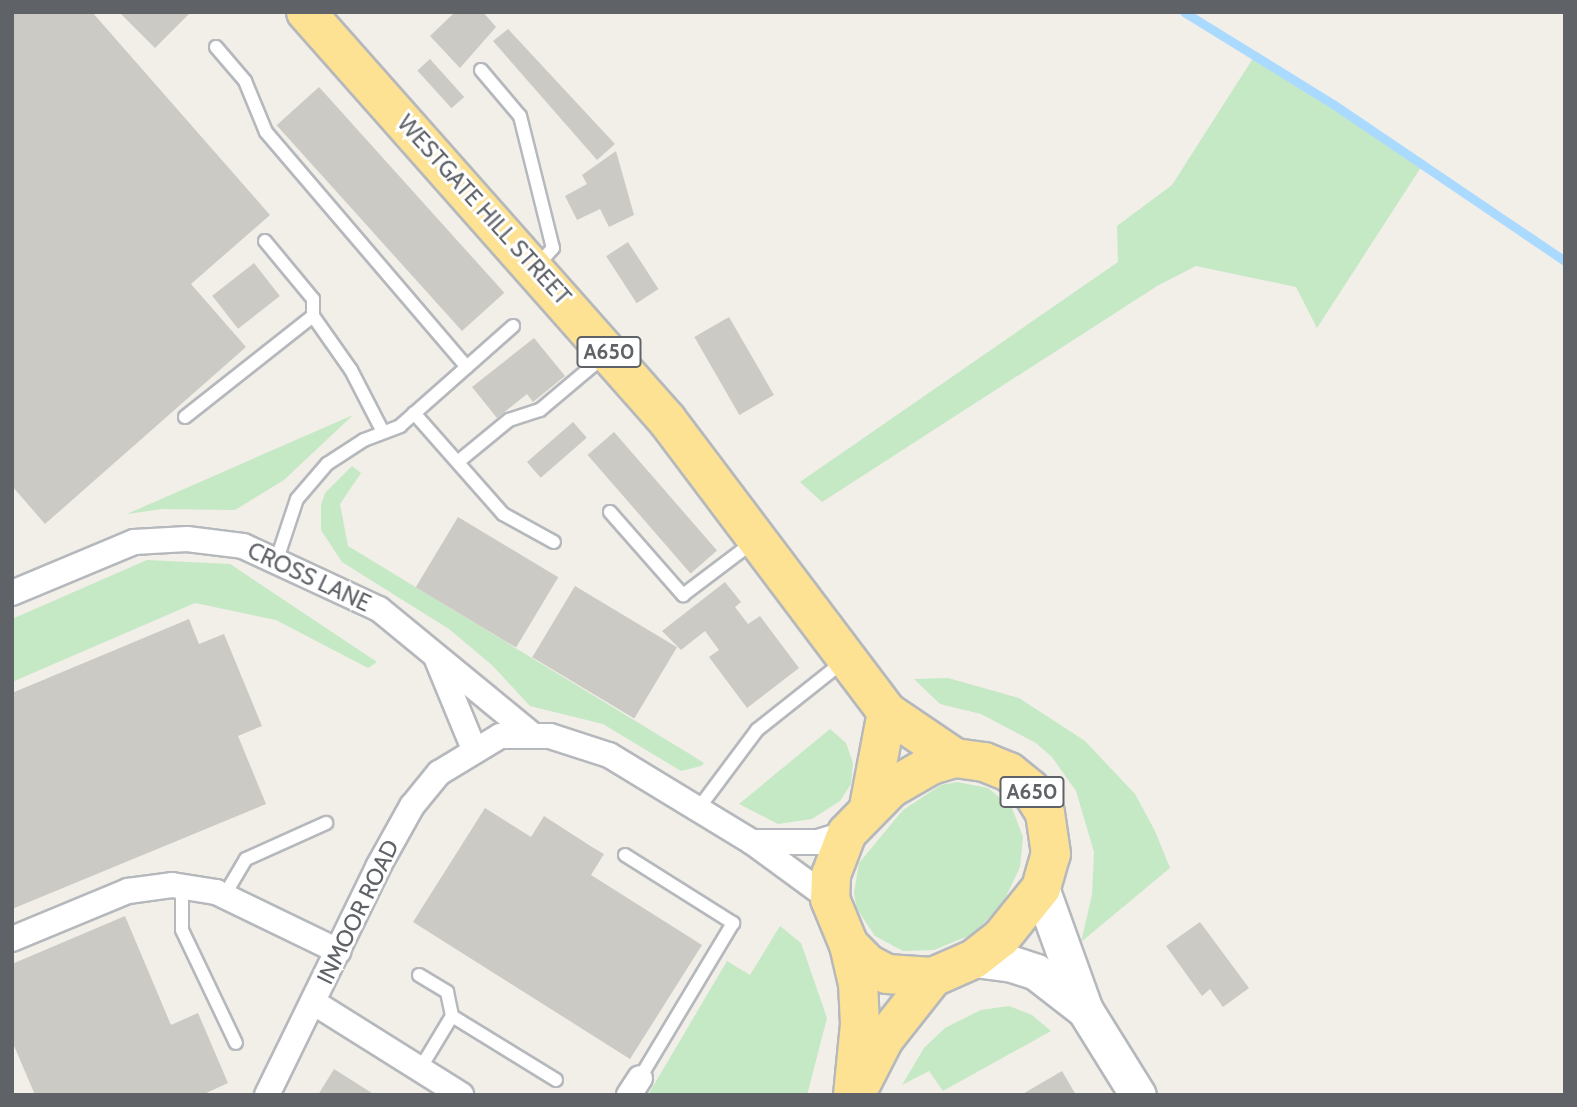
<!DOCTYPE html>
<html>
<head>
<meta charset="utf-8">
<style>
  body { margin:0 }
  #map { position:relative; width:1577px; height:1107px; overflow:hidden; background:#f1efe8; font-family:Cabin,sans-serif }
  div>[style] { position:absolute }
  .green>* { inset:0; background:#c5e8c5 }
  .stream>* { height:9px; margin:-4.5px; padding:0 4.5px; transform-origin:4.5px; border-radius:4.5px; background:#aadaff }
  .building>* { inset:0; background:#cccac5; transform-origin:0 0 }
  .roads { filter:drop-shadow(2px 0 #b5b8bc) drop-shadow(-2px 0 #b5b8bc) drop-shadow(0 2px #b5b8bc) drop-shadow(0 -2px #b5b8bc) }
  .lane>* { height:12px; margin:-6px; padding:0 6px; transform-origin:6px; border-radius:6px; background:#fff }
  .street>* { height:24px; margin:-12px; padding:0 12px; transform-origin:12px; border-radius:12px; background:#fff }
  .secondary>* { height:35px; margin:-17.5px; padding:0 17.5px; transform-origin:17.5px; border-radius:17.5px; background:#fff }
  .highway>* { height:38px; margin:-19px; padding:0 19px; transform-origin:19px; border-radius:19px; background:#fde293 }
  span { translate:-50% -50%; white-space:nowrap; text-align:center; line-height:1.15; -webkit-text-stroke:6px #fff; paint-order:stroke }
  .shield-label span { padding:2px 5px; background:#fff; border:2px solid; border-radius:5px; -webkit-text-stroke-width:0 }
  .shield-label { font-size:21px; color:#5f6368; font-weight:700 }
  .street-label { font-size:23px; color:#5f6368 }
  .frame { position:absolute; inset:0; border:14px solid #5f6368; pointer-events:none }
</style>
</head>
<body>
<div id="map">
  <div class="green">
    <i style="clip-path:polygon(1257px 52px,1425px 161px,1317px 328px,1296px 287px,1196px 266px,1157px 286px,822px 502px,800px 482px,1118px 262px,1117px 226px,1172px 185px)"></i>
    <i style="clip-path:polygon(353px 415px,284px 480px,235px 510px,162px 509px,127px 514px)"></i>
    <i style="clip-path:polygon(352px 466px,361px 473px,340px 504px,348px 546px,693px 756px,704px 763px,701px 766px,681px 771px,603px 724px,530px 706px,492px 665px,449px 629px,342px 562px,321px 530px,321px 505px,325px 493px)"></i>
    <i style="clip-path:polygon(147px 560px,230px 564px,377px 662px,368px 668px,276px 620px,195px 603px,12px 682px,12px 619px)"></i>
    <i style="clip-path:polygon(948px 678px,1019px 698px,1085px 741px,1135px 794px,1155px 831px,1170px 868px,1081px 942px,1092px 895px,1094px 852px,1076px 791px,1052px 757px,1036px 743px,981px 714px,940px 704px,914px 679px)"></i>
    <i style="clip-path:polygon(830px 729px,846px 743px,853px 763px,851px 784px,840px 801px,812px 819px,778px 824px,739px 804px)"></i>
    <i style="clip-path:polygon(957px 782px,988px 788px,1012px 808px,1023px 837px,1020px 867px,1002px 905px,973px 934px,934px 950px,903px 951px,875px 936px,857px 909px,854px 893px,859px 863px,903px 810px,941px 785px)"></i>
    <i style="clip-path:polygon(780px 926px,801px 943px,827px 1018px,807px 1095px,648px 1095px,727px 961px,750px 975px)"></i>
    <i style="clip-path:polygon(1009px 1006px,1032px 1015px,1051px 1031px,943px 1091px,929px 1071px,902px 1085px,924px 1048px,945px 1028px,981px 1010px)"></i>
  </div>
  <div class="stream">
    <i style="left:1184px;top:12px;width:175px;rotate:31.7deg"></i>
    <i style="left:1333px;top:104px;width:280px;rotate:34.1deg"></i>
  </div>
  <div class="building">
    <i style="clip-path:polygon(12px 12px,92px 12px,270px 215px,191px 284px,246px 347px,45px 524px,12px 486px)"></i>
    <i style="clip-path:polygon(119px 12px,191px 12px,155px 48px)"></i>
    <i style="clip-path:polygon(455px 12px,483px 12px,496px 27px,460px 68px,430px 36px)"></i>
    <i style="clip-path:polygon(508px 29px,615px 144px,597px 160px,493px 41px)"></i>
    <i style="left:430px;top:59px;width:51px;height:17px;rotate:48deg"></i>
    <i style="left:319px;top:87px;width:277px;height:57px;rotate:48deg"></i>
    <i style="clip-path:polygon(616px 151px,634px 215px,609px 227px,600px 209px,577px 220px,565px 196px,587px 184px,582px 175px)"></i>
    <i style="left:628px;top:242px;width:56px;height:26px;rotate:57deg"></i>
    <i style="left:254px;top:263px;width:42px;height:53px;rotate:52deg"></i>
    <i style="left:729px;top:317px;width:90px;height:40px;rotate:60deg"></i>
    <i style="clip-path:polygon(534px 338px,565px 376px,533px 402px,527px 394px,497px 418px,472px 387px)"></i>
    <i style="left:573px;top:422px;width:21px;height:61px;rotate:49deg"></i>
    <i style="left:614px;top:432px;width:157px;height:35px;rotate:49deg"></i>
    <i style="left:458px;top:517px;width:117px;height:82px;rotate:31deg"></i>
    <i style="clip-path:polygon(725px 582px,741px 602px,735px 607px,748px 624px,760px 616px,799px 668px,747px 708px,709px 657px,719px 650px,705px 631px,681px 650px,662px 631px)"></i>
    <i style="left:575px;top:586px;width:119px;height:83px;rotate:31deg"></i>
    <i style="clip-path:polygon(189px 619px,199px 644px,224px 634px,262px 726px,238px 736px,266px 804px,12px 909px,12px 693px)"></i>
    <i style="clip-path:polygon(485px 808px,531px 837px,544px 816px,592px 847px,604px 854px,591px 875px,702px 945px,630px 1059px,413px 922px)"></i>
    <i style="clip-path:polygon(125px 916px,171px 1025px,198px 1013px,228px 1083px,202px 1095px,35px 1095px,12px 1041px,12px 964px)"></i>
    <i style="clip-path:polygon(1200px 922px,1249px 988px,1223px 1007px,1210px 989px,1202px 996px,1166px 946px)"></i>
    <i style="clip-path:polygon(334px 1069px,375px 1095px,318px 1095px)"></i>
    <i style="clip-path:polygon(1062px 1071px,1076px 1095px,1021px 1095px)"></i>
  </div>
  <div class="roads">
    <div class="lane">
      <i style="left:216px;top:47px;width:45px;rotate:49.5deg"></i>
      <i style="left:245px;top:81px;width:55px;rotate:67.6deg"></i>
      <i style="left:266px;top:132px;width:309px;rotate:49.5deg"></i>
      <i style="left:481px;top:70px;width:60px;rotate:49.7deg"></i>
      <i style="left:520px;top:116px;width:136px;rotate:76deg"></i>
      <i style="left:553px;top:248px;width:25px;rotate:132deg"></i>
      <i style="left:265px;top:241px;width:75px;rotate:50.4deg"></i>
      <i style="left:313px;top:299px;width:17px;rotate:90deg"></i>
      <i style="left:414px;top:413px;width:135px;rotate:48.6deg"></i>
      <i style="left:503px;top:514px;width:58px;rotate:28.8deg"></i>
      <i style="left:185px;top:417px;width:163px;rotate:-38.3deg"></i>
      <i style="left:313px;top:316px;width:66px;rotate:54.9deg"></i>
      <i style="left:351px;top:370px;width:70px;rotate:62.7deg"></i>
      <i style="left:459px;top:461px;width:65px;rotate:-39.4deg"></i>
      <i style="left:509px;top:420px;width:33px;rotate:-18deg"></i>
      <i style="left:540px;top:410px;width:82px;rotate:-40.1deg"></i>
      <i style="left:610px;top:512px;width:111px;rotate:48.7deg"></i>
      <i style="left:683px;top:595px;width:88px;rotate:-37.1deg"></i>
      <i style="left:276px;top:562px;width:66px;rotate:-71.6deg"></i>
      <i style="left:297px;top:499px;width:46px;rotate:-49.4deg"></i>
      <i style="left:327px;top:464px;width:44px;rotate:-33deg"></i>
      <i style="left:364px;top:440px;width:39px;rotate:-21deg"></i>
      <i style="left:400px;top:426px;width:151px;rotate:-41.5deg"></i>
      <i style="left:698px;top:809px;width:99px;rotate:-53.2deg"></i>
      <i style="left:757px;top:730px;width:111px;rotate:-38.4deg"></i>
      <i style="left:625px;top:855px;width:128px;rotate:32.2deg"></i>
      <i style="left:733px;top:923px;width:181px;rotate:121deg"></i>
      <i style="left:182px;top:886px;width:44px;rotate:90deg"></i>
      <i style="left:182px;top:930px;width:125px;rotate:64.5deg"></i>
      <i style="left:224px;top:896px;width:43px;rotate:-59.3deg"></i>
      <i style="left:246px;top:859px;width:88px;rotate:-24.2deg"></i>
      <i style="left:419px;top:975px;width:33px;rotate:31deg"></i>
      <i style="left:447px;top:992px;width:25px;rotate:78deg"></i>
      <i style="left:452px;top:1016px;width:122px;rotate:31.6deg"></i>
      <i style="left:420px;top:1069px;width:62px;rotate:-58.9deg"></i>
    </div>
    <div class="street">
      <i style="left:12px;top:593px;width:132px;rotate:-22.7deg"></i>
      <i style="left:134px;top:542px;width:53px;rotate:-3.2deg"></i>
      <i style="left:187px;top:539px;width:56px;rotate:7.1deg"></i>
      <i style="left:243px;top:546px;width:150px;rotate:24.9deg"></i>
      <i style="left:379px;top:609px;width:195px;rotate:39.4deg"></i>
      <i style="left:436px;top:657px;width:100px;rotate:67.6deg"></i>
      <i style="left:752px;top:842px;width:66px"></i>
      <i style="left:818px;top:842px;width:30px;rotate:-17deg"></i>
      <i style="left:12px;top:939px;width:126px;rotate:-22.5deg"></i>
      <i style="left:128px;top:891px;width:44px;rotate:-7.8deg"></i>
      <i style="left:172px;top:885px;width:45px;rotate:9deg"></i>
      <i style="left:216px;top:892px;width:136px;rotate:25.8deg"></i>
      <i style="left:313px;top:1002px;width:175px;rotate:32.1deg"></i>
      <i style="left:267px;top:1095px;width:254px;rotate:-64deg"></i>
      <i style="left:378px;top:867px;width:70px;rotate:-60.9deg"></i>
      <i style="left:412px;top:806px;width:43px;rotate:-50.7deg"></i>
      <i style="left:439px;top:773px;width:71px;rotate:-31.2deg"></i>
      <i style="left:500px;top:736px;width:50px"></i>
      <i style="left:550px;top:736px;width:62px;rotate:17.9deg"></i>
      <i style="left:609px;top:755px;width:167px;rotate:31.3deg"></i>
      <i style="left:752px;top:842px;width:97px;rotate:36.2deg"></i>
      <i style="left:629px;top:1095px;width:20px;rotate:-57deg"></i>
    </div>
    <div class="secondary">
      <i style="left:1041px;top:888px;width:130px;rotate:70.2deg"></i>
      <i style="left:1085px;top:1010px;width:100px;rotate:58.1deg"></i>
      <i style="left:974px;top:959px;width:35px;rotate:7deg"></i>
      <i style="left:1009px;top:963px;width:28px;rotate:18deg"></i>
      <i style="left:1036px;top:972px;width:62px;rotate:37.8deg"></i>
    </div>
    <div class="highway">
      <i style="left:306px;top:12px;width:545px;rotate:48.5deg"></i>
      <i style="left:667px;top:420px;width:366px;rotate:53deg"></i>
      <i style="left:887px;top:712px;width:82px;rotate:34.1deg"></i>
      <i style="left:869px;top:807px;width:97px;rotate:-79.3deg"></i>
      <i style="left:849px;top:945px;width:27px;rotate:45deg"></i>
      <i style="left:868px;top:964px;width:21px;rotate:28deg"></i>
      <i style="left:887px;top:974px;width:46px;rotate:3.7deg"></i>
      <i style="left:933px;top:977px;width:45px;rotate:-23.7deg"></i>
      <i style="left:974px;top:959px;width:34px;rotate:-38deg"></i>
      <i style="left:1001px;top:938px;width:64px;rotate:-51.3deg"></i>
      <i style="left:1041px;top:888px;width:35px;rotate:-74deg"></i>
      <i style="left:1051px;top:854px;width:41px;rotate:-98.3deg"></i>
      <i style="left:1045px;top:813px;width:28px;rotate:-122deg"></i>
      <i style="left:1030px;top:789px;width:27px;rotate:-141deg"></i>
      <i style="left:1009px;top:772px;width:27px;rotate:-158deg"></i>
      <i style="left:984px;top:762px;width:29px;rotate:-172deg"></i>
      <i style="left:955px;top:758px;width:25px;rotate:164deg"></i>
      <i style="left:931px;top:765px;width:46px;rotate:150.1deg"></i>
      <i style="left:891px;top:788px;width:63px;rotate:134.4deg"></i>
      <i style="left:847px;top:833px;width:45px;rotate:110.9deg"></i>
      <i style="left:831px;top:875px;width:24px;rotate:92deg"></i>
      <i style="left:830px;top:899px;width:50px;rotate:67.6deg"></i>
      <i style="left:849px;top:945px;width:39px;rotate:77deg"></i>
      <i style="left:858px;top:983px;width:41px;rotate:87.2deg"></i>
      <i style="left:860px;top:1024px;width:71px;rotate:95.6deg"></i>
      <i style="left:862px;top:1082px;width:48px;rotate:-62.9deg"></i>
      <i style="left:884px;top:1039px;width:79px;rotate:-51.7deg"></i>
    </div>
  </div>
  <div class="shield-label">
    <span style="left:609px;top:352px">A650</span>
    <span style="left:1032px;top:792px">A650</span>
  </div>
  <div class="street-label">
    <span style="left:484px;top:210px;rotate:48deg">WESTGATE HILL STREET</span>
    <span style="left:309px;top:577px;rotate:25deg">CROSS LANE</span>
    <span style="left:358px;top:912px;rotate:-64deg">INMOOR ROAD</span>
  </div>
  <div class="frame"></div>
</div>
</body>
</html>
